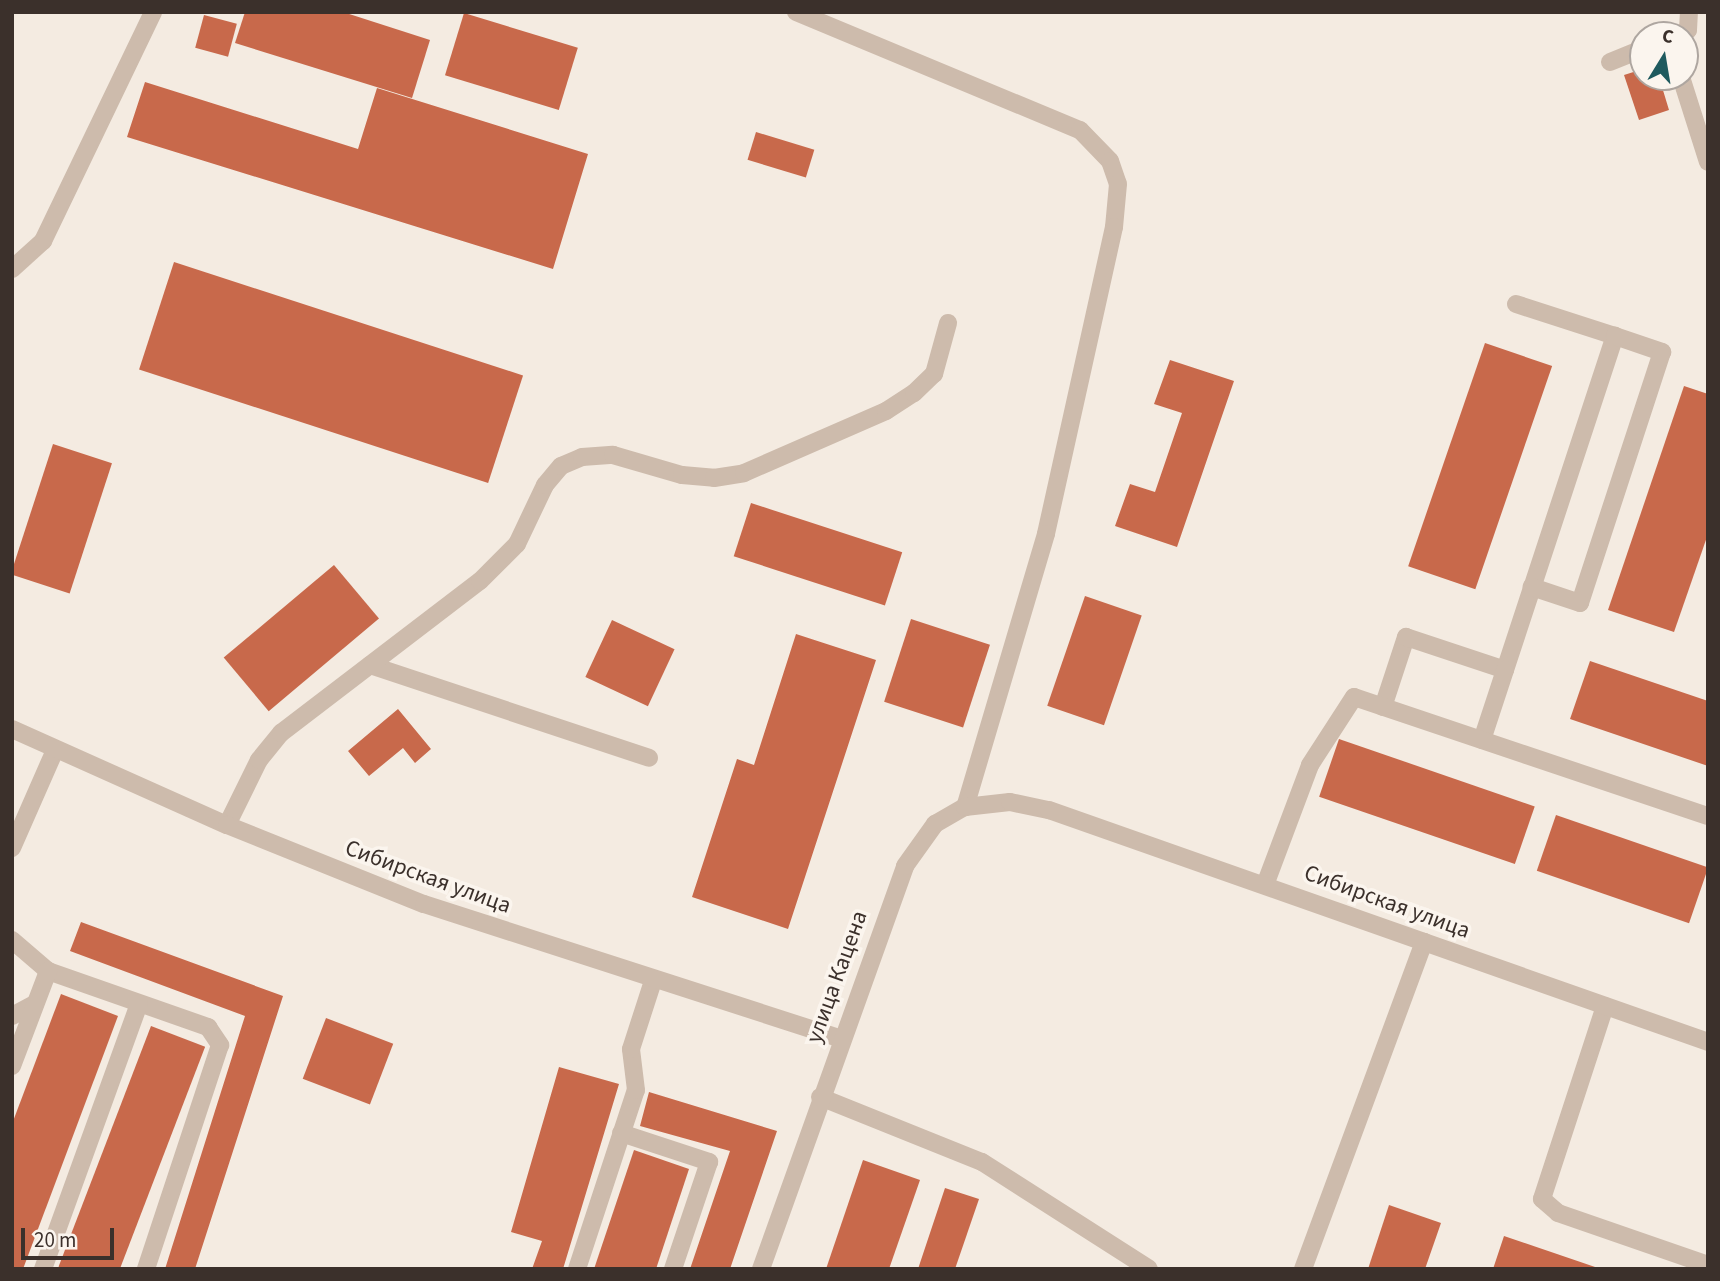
<!DOCTYPE html>
<html>
<head>
<meta charset="utf-8">
<style>
  body { margin:0 }
  #map { position:relative; width:1720px; height:1281px; overflow:hidden; background:#f4ebe1; font-family:"Source Sans 3",sans-serif }
  div>[style] { position:absolute }
  .building>* { inset:0; background:#c8694b; transform-origin:0 0 }
  .service>* { height:18px; margin:-9px; padding:0 9px; transform-origin:9px; border-radius:9px; background:#cdbbac }
  .minor>* { height:18px; margin:-9px; padding:0 9px; transform-origin:9px; border-radius:9px; background:#cdbbac }
  span { translate:-50% -50%; white-space:nowrap; text-align:center; line-height:1.15; -webkit-text-stroke:7px #fbf5ee; paint-order:stroke }
  .street-label { font-size:23px; color:#3b302b }
  .frame { position:absolute; inset:0; border:14px solid #3b302b; pointer-events:none }
  .north { position:absolute; left:1629px; top:21px; width:70px; height:70px; box-sizing:border-box; background:#fbf5ee; border:2px solid #aea6a0; border-radius:50%; rotate:11deg; font-size:19px; font-weight:700; line-height:28px; text-align:center; color:#3b302b }
  .north::after { content:''; display:block; margin:auto; width:24px; height:32px; background:#1f5a5e; clip-path:polygon(50% 0,100% 100%,50% 72%,0 100%) }
  .scale { position:absolute; left:21px; top:1228px; width:93px; height:32px; box-sizing:border-box; border:4px solid #3b302b; border-top:0; padding-left:9px; font-size:21px; line-height:24px; white-space:nowrap; color:#3b302b; -webkit-text-stroke:5px #fbf5ee; paint-order:stroke }
</style>
</head>
<body>
<div id="map">
  <div class="building">
    <i style="clip-path:polygon(245px 12px,343px 12px,430px 40px,412px 98px,235px 43px)"></i>
    <i style="left:464px;top:13px;width:119px;height:65px;rotate:17deg"></i>
    <i style="left:204px;top:15px;width:34px;height:34px;rotate:15deg"></i>
    <i style="clip-path:polygon(1643px 69px,1643px 77px,1659px 77px,1669px 110px,1639px 120px,1624px 75px)"></i>
    <i style="clip-path:polygon(145px 82px,358px 149px,377px 88px,588px 154px,553px 269px,127px 137px)"></i>
    <i style="left:756px;top:132px;width:61px;height:29px;rotate:17deg"></i>
    <i style="left:174px;top:262px;width:367px;height:113px;rotate:18deg"></i>
    <i style="left:1485px;top:343px;width:71px;height:236px;rotate:19deg"></i>
    <i style="clip-path:polygon(1170px 360px,1234px 381px,1177px 547px,1115px 526px,1130px 484px,1155px 492px,1182px 413px,1154px 404px)"></i>
    <i style="clip-path:polygon(1684px 386px,1708px 394px,1708px 534px,1674px 632px,1608px 610px)"></i>
    <i style="left:53px;top:444px;width:62px;height:137px;rotate:18deg"></i>
    <i style="left:751px;top:503px;width:159px;height:56px;rotate:18deg"></i>
    <i style="left:334px;top:565px;width:70px;height:144px;rotate:50deg"></i>
    <i style="left:1085px;top:596px;width:60px;height:116px;rotate:19deg"></i>
    <i style="left:911px;top:619px;width:83px;height:87px;rotate:18deg"></i>
    <i style="left:612px;top:620px;width:69px;height:63px;rotate:25deg"></i>
    <i style="clip-path:polygon(796px 634px,876px 660px,788px 929px,692px 897px,737px 759px,754px 765px)"></i>
    <i style="clip-path:polygon(1590px 661px,1708px 701px,1708px 766px,1570px 719px)"></i>
    <i style="clip-path:polygon(398px 709px,431px 749px,415px 763px,403px 748px,369px 776px,348px 751px)"></i>
    <i style="left:1339px;top:739px;width:207px;height:61px;rotate:19deg"></i>
    <i style="left:1556px;top:815px;width:161px;height:59px;rotate:19deg"></i>
    <i style="clip-path:polygon(81px 922px,283px 996px,195px 1269px,165px 1269px,245px 1016px,70px 951px)"></i>
    <i style="clip-path:polygon(61px 994px,118px 1016px,23px 1269px,12px 1269px,12px 1124px)"></i>
    <i style="left:326px;top:1018px;width:72px;height:65px;rotate:21deg"></i>
    <i style="left:151px;top:1026px;width:58px;height:258px;rotate:21deg"></i>
    <i style="clip-path:polygon(559px 1067px,619px 1084px,563px 1269px,532px 1269px,542px 1241px,511px 1232px)"></i>
    <i style="clip-path:polygon(649px 1092px,777px 1131px,730px 1269px,690px 1269px,730px 1151px,640px 1126px)"></i>
    <i style="clip-path:polygon(634px 1150px,689px 1169px,656px 1269px,594px 1269px)"></i>
    <i style="clip-path:polygon(863px 1160px,920px 1180px,889px 1269px,826px 1269px)"></i>
    <i style="clip-path:polygon(945px 1188px,979px 1199px,955px 1269px,918px 1269px)"></i>
    <i style="clip-path:polygon(1389px 1205px,1441px 1223px,1425px 1269px,1368px 1269px)"></i>
    <i style="clip-path:polygon(1504px 1236px,1598px 1268px,1598px 1269px,1493px 1269px)"></i>
  </div>
  <div class="service">
    <i style="left:796px;top:12px;width:308px;rotate:22.6deg"></i>
    <i style="left:1080px;top:130px;width:43px;rotate:45.9deg"></i>
    <i style="left:1110px;top:161px;width:24px;rotate:71deg"></i>
    <i style="left:1118px;top:184px;width:43px;rotate:95.3deg"></i>
    <i style="left:1114px;top:227px;width:314px;rotate:102.5deg"></i>
    <i style="left:1046px;top:534px;width:285px;rotate:106.5deg"></i>
    <i style="left:1677px;top:35px;width:12px;rotate:-24deg"></i>
    <i style="left:1688px;top:30px;width:18px;rotate:-87deg"></i>
    <i style="left:1610px;top:62px;width:35px;rotate:-22deg"></i>
    <i style="left:1681px;top:77px;width:89px;rotate:72.4deg"></i>
    <i style="left:12px;top:269px;width:42px;rotate:-42.1deg"></i>
    <i style="left:43px;top:241px;width:254px;rotate:-64.3deg"></i>
    <i style="left:1516px;top:304px;width:104px;rotate:17.9deg"></i>
    <i style="left:370px;top:665px;width:294px;rotate:18.4deg"></i>
    <i style="left:1383px;top:707px;width:74px;rotate:-71.8deg"></i>
    <i style="left:1406px;top:637px;width:104px;rotate:18.4deg"></i>
    <i style="left:1505px;top:670px;width:352px;rotate:-71.8deg"></i>
    <i style="left:1615px;top:336px;width:50px;rotate:18.8deg"></i>
    <i style="left:1662px;top:352px;width:264px;rotate:108.1deg"></i>
    <i style="left:1580px;top:603px;width:51px;rotate:-161.6deg"></i>
    <i style="left:1482px;top:740px;width:74px;rotate:-71.8deg"></i>
    <i style="left:227px;top:825px;width:72px;rotate:-63.8deg"></i>
    <i style="left:259px;top:760px;width:35px;rotate:-51deg"></i>
    <i style="left:281px;top:733px;width:250px;rotate:-37.4deg"></i>
    <i style="left:480px;top:581px;width:52px;rotate:-45deg"></i>
    <i style="left:517px;top:544px;width:65px;rotate:-64.6deg"></i>
    <i style="left:545px;top:485px;width:25px;rotate:-50deg"></i>
    <i style="left:561px;top:466px;width:23px;rotate:-23deg"></i>
    <i style="left:582px;top:457px;width:31px;rotate:-4deg"></i>
    <i style="left:613px;top:455px;width:72px;rotate:16.2deg"></i>
    <i style="left:682px;top:475px;width:32px;rotate:5deg"></i>
    <i style="left:714px;top:478px;width:30px;rotate:-9deg"></i>
    <i style="left:744px;top:473px;width:155px;rotate:-23.6deg"></i>
    <i style="left:886px;top:411px;width:33px;rotate:-33deg"></i>
    <i style="left:914px;top:393px;width:28px;rotate:-44deg"></i>
    <i style="left:934px;top:374px;width:53px;rotate:-74.6deg"></i>
    <i style="left:12px;top:848px;width:107px;rotate:-66.3deg"></i>
    <i style="left:1265px;top:885px;width:128px;rotate:-69.4deg"></i>
    <i style="left:1310px;top:765px;width:81px;rotate:-57.1deg"></i>
    <i style="left:1354px;top:697px;width:373px;rotate:18.6deg"></i>
    <i style="left:12px;top:940px;width:48px;rotate:40.7deg"></i>
    <i style="left:48px;top:971px;width:170px;rotate:19.3deg"></i>
    <i style="left:208px;top:1027px;width:22px;rotate:56deg"></i>
    <i style="left:220px;top:1045px;width:236px;rotate:108.3deg"></i>
    <i style="left:1605px;top:1006px;width:203px;rotate:108.1deg"></i>
    <i style="left:1542px;top:1199px;width:21px;rotate:41deg"></i>
    <i style="left:1558px;top:1213px;width:159px;rotate:19.1deg"></i>
    <i style="left:12px;top:1016px;width:26px;rotate:-28deg"></i>
    <i style="left:12px;top:1066px;width:102px;rotate:-69.2deg"></i>
    <i style="left:820px;top:1097px;width:175px;rotate:21.9deg"></i>
    <i style="left:982px;top:1162px;width:198px;rotate:32.6deg"></i>
    <i style="left:621px;top:1133px;width:93px;rotate:18.2deg"></i>
    <i style="left:709px;top:1162px;width:113px;rotate:108.6deg"></i>
    <i style="left:43px;top:1269px;width:282px;rotate:-70.1deg"></i>
    <i style="left:577px;top:1269px;width:188px;rotate:-71.8deg"></i>
    <i style="left:636px;top:1090px;width:41px;rotate:-97deg"></i>
    <i style="left:631px;top:1049px;width:71px;rotate:-72.1deg"></i>
    <i style="left:1303px;top:1269px;width:349px;rotate:-69.7deg"></i>
  </div>
  <div class="minor">
    <i style="left:12px;top:729px;width:235px;rotate:24.1deg"></i>
    <i style="left:227px;top:825px;width:212px;rotate:21.9deg"></i>
    <i style="left:424px;top:904px;width:437px;rotate:17.9deg"></i>
    <i style="left:761px;top:1269px;width:428px;rotate:-70.3deg"></i>
    <i style="left:905px;top:866px;width:52px;rotate:-54.5deg"></i>
    <i style="left:935px;top:824px;width:34px;rotate:-30deg"></i>
    <i style="left:965px;top:807px;width:45px;rotate:-6.3deg"></i>
    <i style="left:1010px;top:802px;width:40px;rotate:12deg"></i>
    <i style="left:1049px;top:810px;width:699px;rotate:19.39deg"></i>
  </div>
  <div class="street-label">
    <span style="left:428px;top:877px;rotate:20deg">Сибирская улица</span>
    <span style="left:1387px;top:902px;rotate:20deg">Сибирская улица</span>
    <span style="left:837px;top:977px;rotate:-70deg">улица Кацена</span>
  </div>
  <div class="frame"></div>
  <div class="north">С</div>
  <div class="scale">20 m</div>
</div>
</body>
</html>
